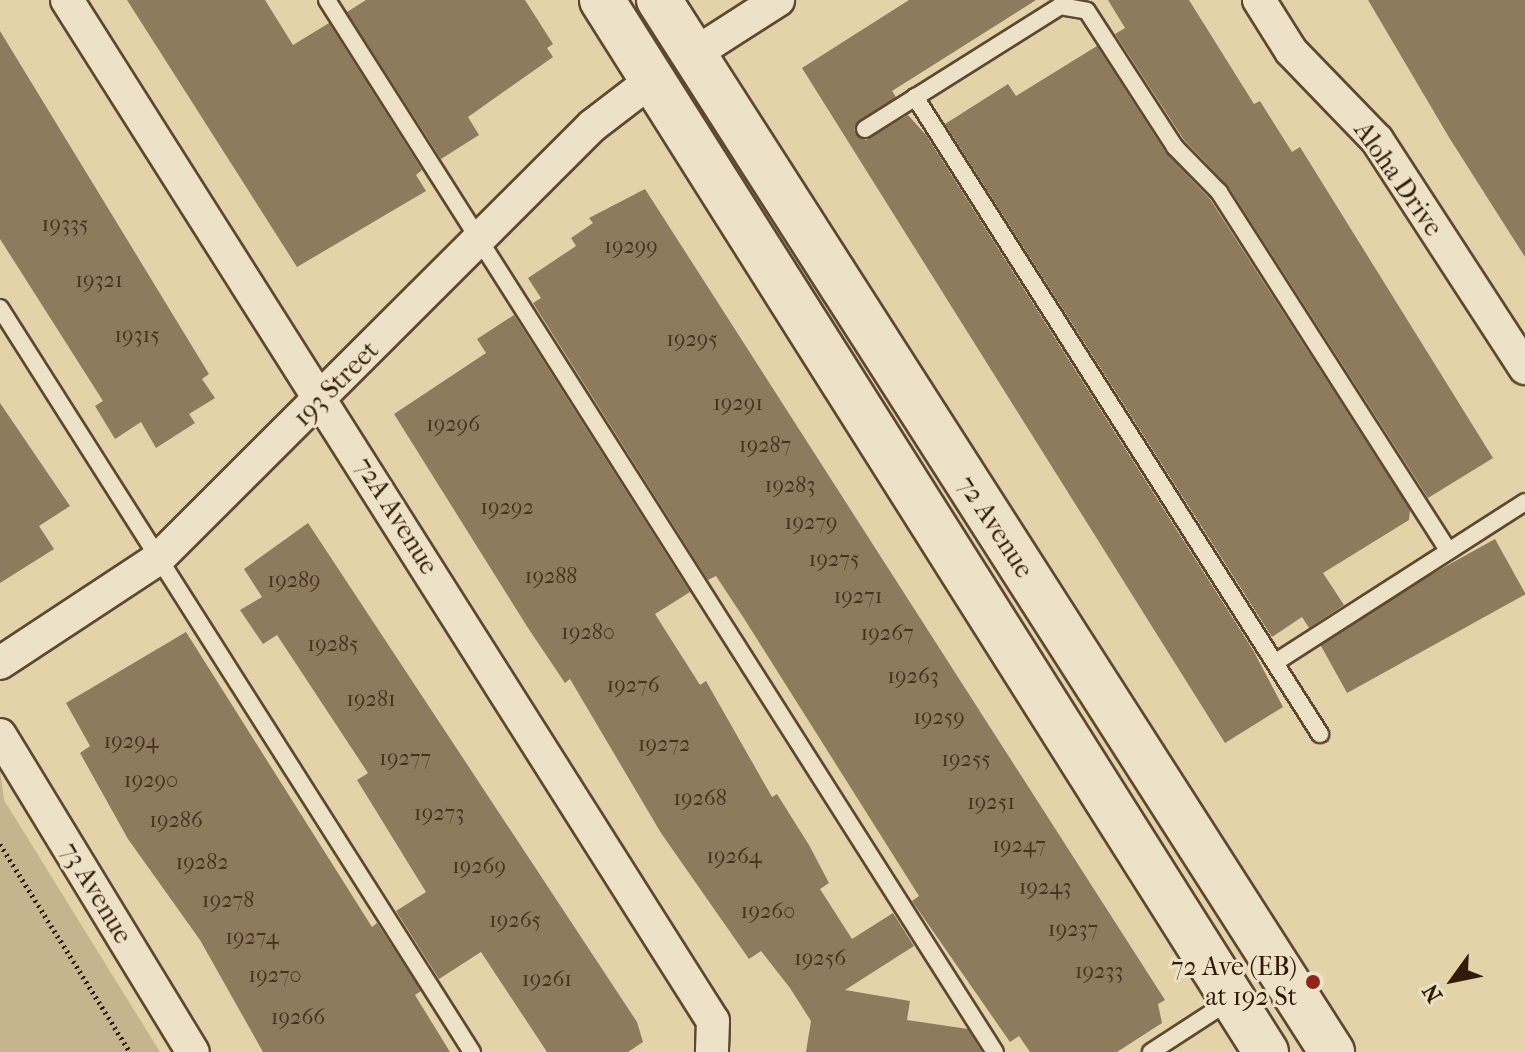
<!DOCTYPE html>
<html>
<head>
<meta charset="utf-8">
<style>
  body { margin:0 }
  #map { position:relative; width:1525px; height:1052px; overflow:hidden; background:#e4d3a9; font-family:"IM FELL French Canon",serif }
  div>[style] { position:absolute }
  .green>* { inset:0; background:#c6b48e }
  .building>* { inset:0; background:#8e7a5d; transform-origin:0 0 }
  .path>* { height:5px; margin-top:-2.5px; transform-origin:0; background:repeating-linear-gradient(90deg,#311a0a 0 2px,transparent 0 6px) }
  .roads { filter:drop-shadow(2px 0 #5e4832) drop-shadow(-2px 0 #5e4832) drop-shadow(0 2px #5e4832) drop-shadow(0 -2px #5e4832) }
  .lane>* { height:16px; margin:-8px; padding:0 8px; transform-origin:8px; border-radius:8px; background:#ede2c7 }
  .street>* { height:32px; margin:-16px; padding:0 16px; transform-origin:16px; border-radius:16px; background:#ede2c7 }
  .secondary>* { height:44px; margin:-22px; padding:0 22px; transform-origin:22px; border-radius:22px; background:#ede2c7 }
  .dots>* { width:22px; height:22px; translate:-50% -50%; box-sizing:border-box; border:4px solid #ede2c7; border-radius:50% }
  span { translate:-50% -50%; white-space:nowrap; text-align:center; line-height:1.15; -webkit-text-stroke:6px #ede2c7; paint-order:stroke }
  .number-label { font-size:22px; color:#48321f }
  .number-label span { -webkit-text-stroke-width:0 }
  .street-label { font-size:26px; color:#311a0a }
  .poi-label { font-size:26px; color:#311a0a }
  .right { translate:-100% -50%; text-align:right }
  .north { position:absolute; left:1413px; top:940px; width:80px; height:80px; -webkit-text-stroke:6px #ede2c7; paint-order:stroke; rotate:237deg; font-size:22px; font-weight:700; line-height:32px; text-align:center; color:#311a0a }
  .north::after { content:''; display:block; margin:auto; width:28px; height:36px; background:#311a0a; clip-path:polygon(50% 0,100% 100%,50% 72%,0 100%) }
</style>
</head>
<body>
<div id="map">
  <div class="green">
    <i style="clip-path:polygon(0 769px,4px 800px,160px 1052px,0 1052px)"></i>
  </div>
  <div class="building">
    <i style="clip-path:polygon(127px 0,265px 0,293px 45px,329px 23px,422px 170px,416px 175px,426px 191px,297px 267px)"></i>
    <i style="clip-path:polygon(366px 0,525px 0,553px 44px,547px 48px,553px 57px,468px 117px,479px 135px,441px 159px,347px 12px)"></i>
    <i style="clip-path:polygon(909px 0,1036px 0,892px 91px,896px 97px,854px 130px,866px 140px,908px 115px,926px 135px,1253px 650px,1283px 707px,1225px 743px,802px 68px)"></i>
    <i style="clip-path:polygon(1108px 0,1189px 0,1254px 104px,1260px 101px,1292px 152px,1300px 147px,1493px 458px,1428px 498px,1228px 186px,1184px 140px,1115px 34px,1125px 28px)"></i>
    <i style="clip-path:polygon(1368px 0,1525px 0,1525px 257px,1450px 139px)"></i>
    <i style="clip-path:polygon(0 31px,209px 374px,202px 379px,215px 398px,189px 414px,195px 423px,156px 448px,141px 422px,115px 439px,95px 406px,103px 401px,0 239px)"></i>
    <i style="clip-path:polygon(1097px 46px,1166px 153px,1210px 199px,1410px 510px,1409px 520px,1323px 573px,1344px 605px,1309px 628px,1302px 617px,1272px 637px,945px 124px,1008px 84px,1016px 96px)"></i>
    <i style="clip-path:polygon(645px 189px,1165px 1000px,1158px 1004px,1162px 1023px,1117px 1052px,1030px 1052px,1019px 1036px,1010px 1042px,912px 901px,919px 896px,745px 620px,716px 576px,708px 580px,533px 303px,541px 298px,528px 278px,576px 246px,571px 238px,593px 223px,589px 218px)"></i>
    <i style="clip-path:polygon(514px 315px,690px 592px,655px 614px,700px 685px,706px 681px,772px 797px,777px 794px,809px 845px,829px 883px,820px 889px,852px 939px,893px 913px,914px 946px,845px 990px,910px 1001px,907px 1020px,968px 1029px,982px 1052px,806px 1052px,811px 1021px,790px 988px,761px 951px,749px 959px,661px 833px,570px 679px,565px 683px,528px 628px,394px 414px,486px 353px,477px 339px)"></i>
    <i style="clip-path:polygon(0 403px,70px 506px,39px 526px,54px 549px,0 583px)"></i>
    <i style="clip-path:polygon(308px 523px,637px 1022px,643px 1042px,628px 1052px,547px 1052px,481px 952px,439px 979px,396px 911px,426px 892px,357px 780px,368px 773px,277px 635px,263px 644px,240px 610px,262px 597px,244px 569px)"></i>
    <i style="left:1495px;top:539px;width:63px;height:204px;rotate:61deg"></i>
    <i style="clip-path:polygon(186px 632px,372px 927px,377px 923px,421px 991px,415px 995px,450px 1052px,263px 1052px,200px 940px,128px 839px,80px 753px,90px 746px,66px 703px)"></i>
  </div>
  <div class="path">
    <i style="left:0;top:844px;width:245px;rotate:58deg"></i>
  </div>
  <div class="roads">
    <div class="lane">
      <i style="left:327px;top:0;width:1246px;rotate:57.59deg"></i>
      <i style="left:915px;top:97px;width:755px;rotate:57.55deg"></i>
      <i style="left:865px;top:129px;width:231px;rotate:-32.2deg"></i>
      <i style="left:1060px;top:6px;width:27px;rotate:10deg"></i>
      <i style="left:1087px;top:11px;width:162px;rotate:57.1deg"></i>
      <i style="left:1175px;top:147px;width:63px;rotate:45.6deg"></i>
      <i style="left:1219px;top:192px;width:426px;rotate:57.4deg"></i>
      <i style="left:0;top:308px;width:881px;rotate:57.61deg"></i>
      <i style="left:1276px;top:662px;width:296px;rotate:-32.7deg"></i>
      <i style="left:1151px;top:1052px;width:95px;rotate:-33deg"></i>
    </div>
    <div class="street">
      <i style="left:67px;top:0;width:1208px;rotate:57.68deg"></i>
      <i style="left:713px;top:1021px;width:31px;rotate:92deg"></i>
      <i style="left:1259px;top:0;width:60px;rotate:57.9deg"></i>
      <i style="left:1291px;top:51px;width:124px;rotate:46deg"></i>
      <i style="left:1377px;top:140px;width:272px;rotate:57deg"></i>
      <i style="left:694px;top:54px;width:100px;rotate:-32.7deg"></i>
      <i style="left:0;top:663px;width:191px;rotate:-33.4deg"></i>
      <i style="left:159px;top:558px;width:612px;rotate:-44.93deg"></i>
      <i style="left:592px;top:126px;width:76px;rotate:-37.5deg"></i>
      <i style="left:0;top:735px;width:371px;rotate:58.7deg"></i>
    </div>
    <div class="secondary">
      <i style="left:602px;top:0;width:1244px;rotate:57.74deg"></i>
      <i style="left:659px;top:0;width:1249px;rotate:57.39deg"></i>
    </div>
  </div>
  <div class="dots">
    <i style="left:1313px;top:982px;background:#8f2418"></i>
  </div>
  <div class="number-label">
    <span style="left:65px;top:225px">19335</span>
    <span style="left:631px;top:247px">19299</span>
    <span style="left:99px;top:281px">19321</span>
    <span style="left:137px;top:336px">19315</span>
    <span style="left:692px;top:340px">19295</span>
    <span style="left:738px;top:404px">19291</span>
    <span style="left:453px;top:425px">19296</span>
    <span style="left:765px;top:446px">19287</span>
    <span style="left:790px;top:486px">19283</span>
    <span style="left:507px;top:508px">19292</span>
    <span style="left:811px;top:523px">19279</span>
    <span style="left:834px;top:560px">19275</span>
    <span style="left:551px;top:577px">19288</span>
    <span style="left:294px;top:581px">19289</span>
    <span style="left:858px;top:597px">19271</span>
    <span style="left:588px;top:633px">19280</span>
    <span style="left:887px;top:634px">19267</span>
    <span style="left:333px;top:645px">19285</span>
    <span style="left:913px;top:677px">19263</span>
    <span style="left:633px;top:686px">19276</span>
    <span style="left:371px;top:700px">19281</span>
    <span style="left:939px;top:718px">19259</span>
    <span style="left:131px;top:742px">19294</span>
    <span style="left:664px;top:745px">19272</span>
    <span style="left:405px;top:759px">19277</span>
    <span style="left:966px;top:760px">19255</span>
    <span style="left:151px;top:781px">19290</span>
    <span style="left:700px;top:799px">19268</span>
    <span style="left:991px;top:803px">19251</span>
    <span style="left:439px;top:814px">19273</span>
    <span style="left:176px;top:821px">19286</span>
    <span style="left:1019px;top:846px">19247</span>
    <span style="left:734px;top:857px">19264</span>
    <span style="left:202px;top:863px">19282</span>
    <span style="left:479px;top:867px">19269</span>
    <span style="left:1045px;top:888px">19243</span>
    <span style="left:228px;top:901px">19278</span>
    <span style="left:768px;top:912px">19260</span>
    <span style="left:515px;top:921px">19265</span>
    <span style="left:1073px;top:930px">19237</span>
    <span style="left:252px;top:938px">19274</span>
    <span style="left:820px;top:959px">19256</span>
    <span style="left:1099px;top:972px">19233</span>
    <span style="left:275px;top:976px">19270</span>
    <span style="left:547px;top:980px">19261</span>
    <span style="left:298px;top:1018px">19266</span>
  </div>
  <div class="street-label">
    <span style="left:1398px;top:179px;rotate:55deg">Aloha Drive</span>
    <span style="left:336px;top:384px;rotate:-45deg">193 Street</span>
    <span style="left:396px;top:516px;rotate:58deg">72A Avenue</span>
    <span style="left:995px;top:527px;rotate:57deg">72 Avenue</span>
    <span style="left:96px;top:893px;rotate:59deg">73 Avenue</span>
  </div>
  <div class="poi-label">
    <span class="right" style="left:1297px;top:982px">72 Ave (EB)<br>at 192 St</span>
  </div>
  <div class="north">N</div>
</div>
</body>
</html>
